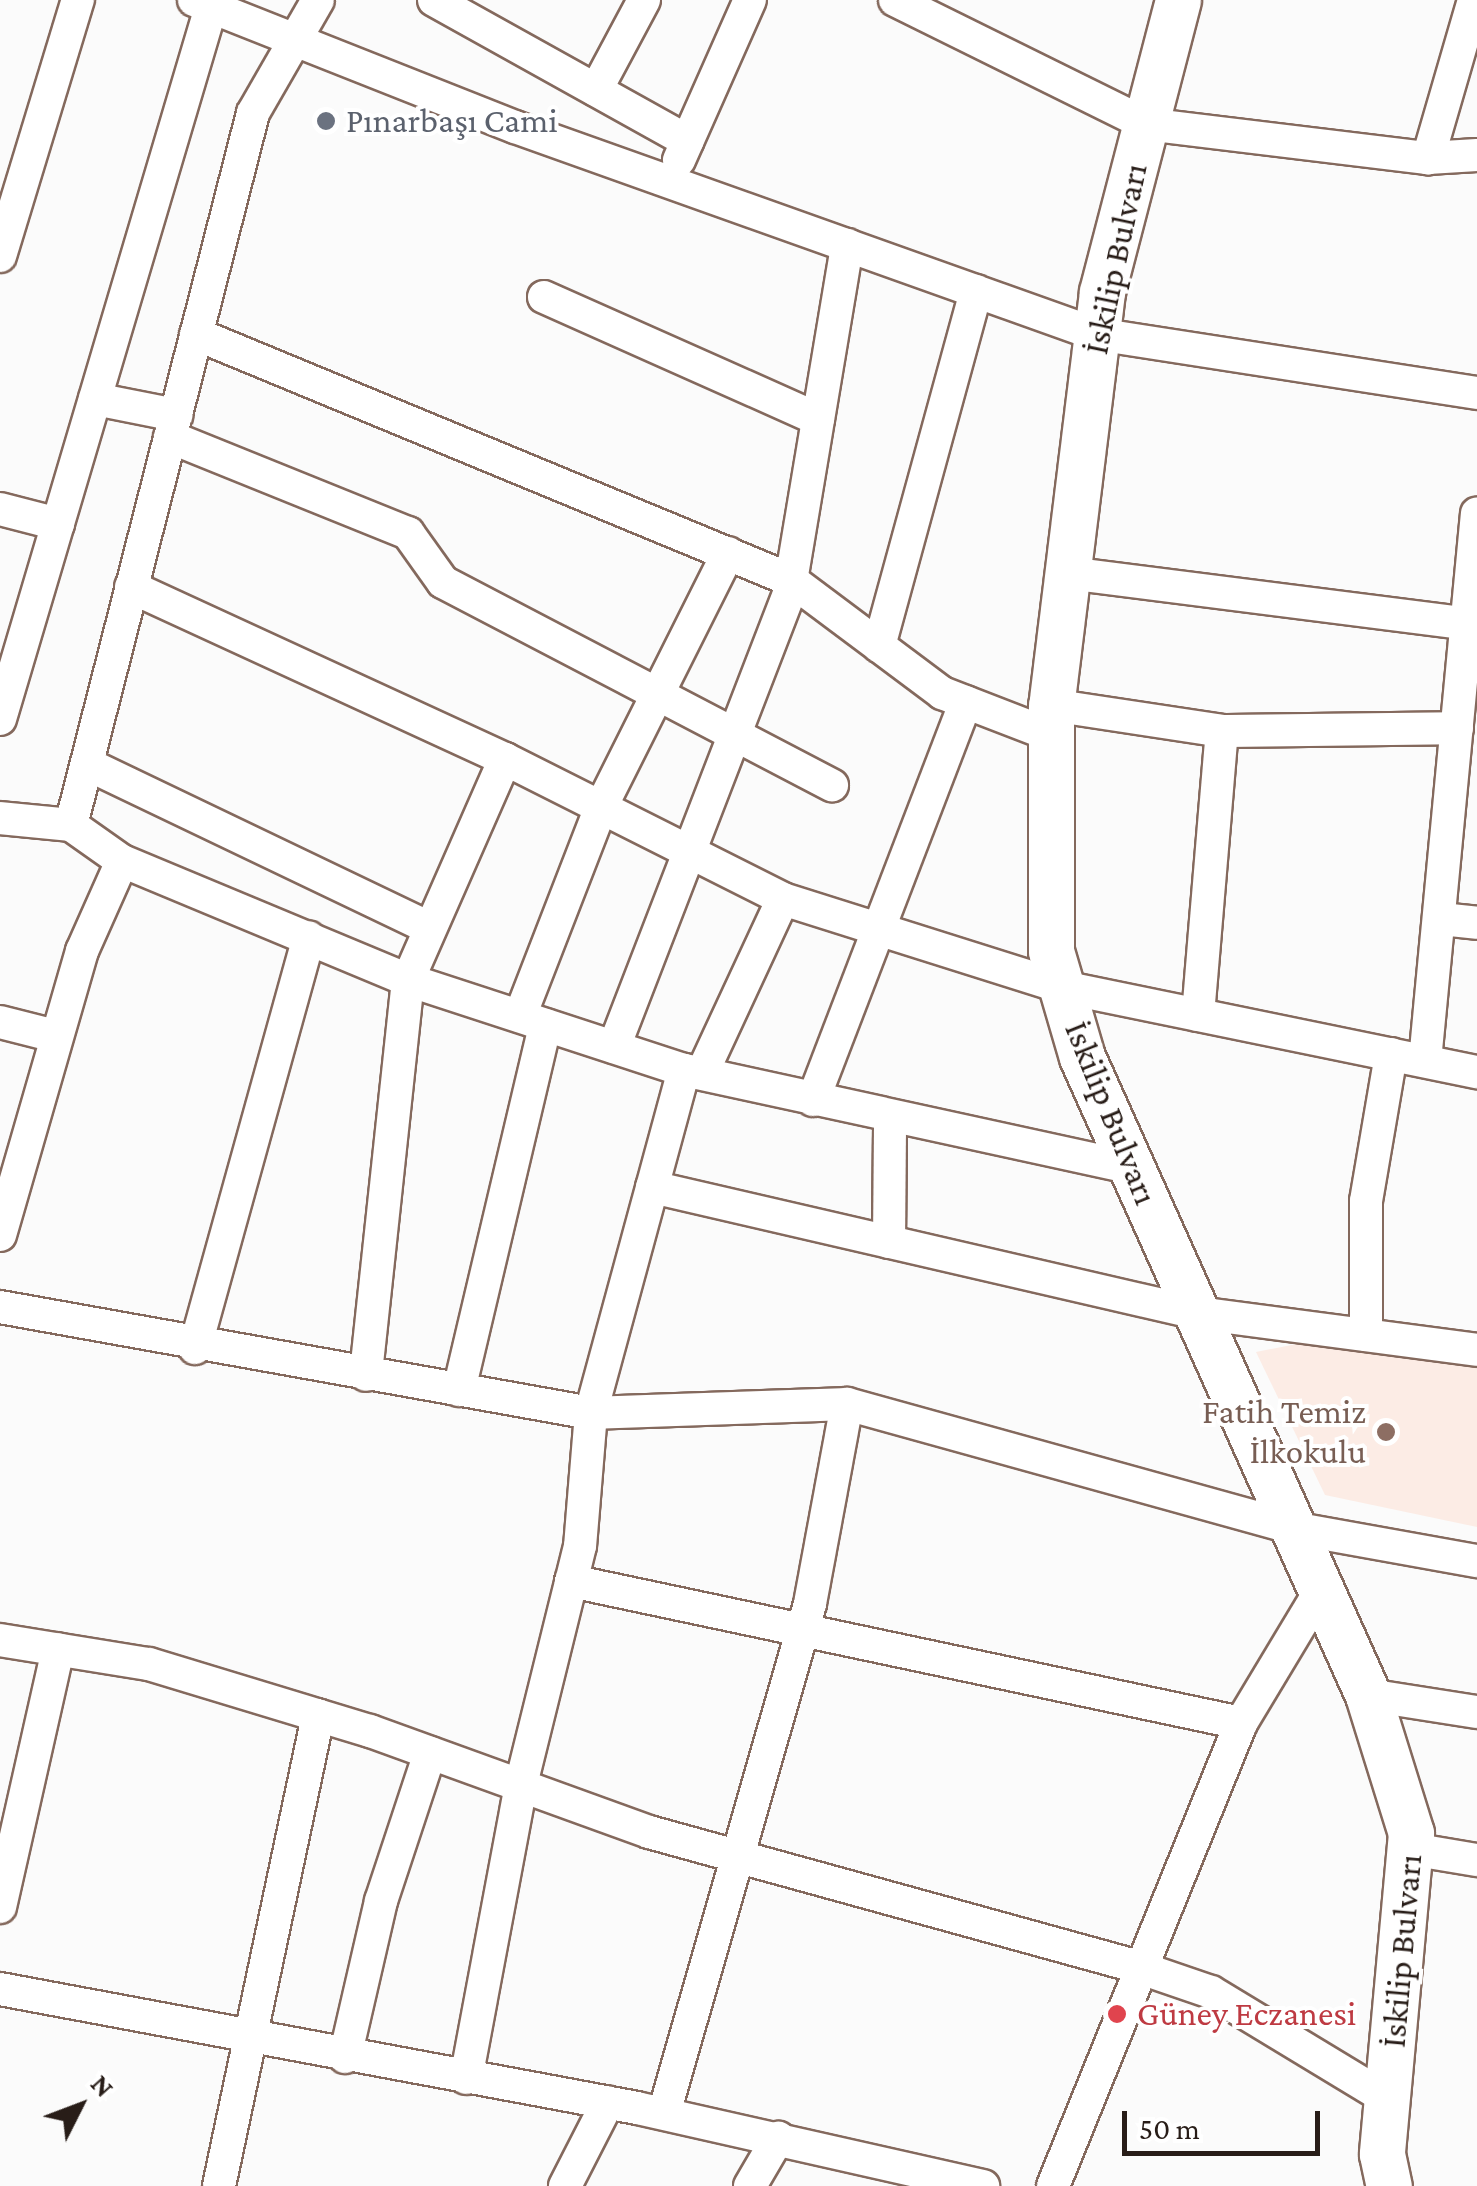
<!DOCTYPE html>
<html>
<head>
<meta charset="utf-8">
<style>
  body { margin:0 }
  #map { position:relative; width:1477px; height:2186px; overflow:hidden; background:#fbfbfb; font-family:"Crimson Pro",serif }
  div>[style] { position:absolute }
  .built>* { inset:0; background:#fcece5 }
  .roads { filter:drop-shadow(2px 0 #84695d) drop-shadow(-2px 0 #84695d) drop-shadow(0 2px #84695d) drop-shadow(0 -2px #84695d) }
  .street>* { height:32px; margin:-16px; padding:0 16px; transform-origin:16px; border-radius:16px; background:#fff }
  .secondary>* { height:45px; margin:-22.5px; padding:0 22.5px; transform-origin:22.5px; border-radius:22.5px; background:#fff }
  .dots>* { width:28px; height:28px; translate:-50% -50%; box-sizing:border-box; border:5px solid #fff; border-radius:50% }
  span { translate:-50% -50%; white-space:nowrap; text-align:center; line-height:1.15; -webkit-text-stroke:8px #fff; paint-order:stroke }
  .worship-label { font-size:35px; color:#5b616d }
  .left { translate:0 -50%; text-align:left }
  .street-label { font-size:35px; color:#281d18 }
  .education-label { font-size:35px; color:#785e54 }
  .right { translate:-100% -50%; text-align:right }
  .health-label { font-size:35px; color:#be3a42 }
  .north { position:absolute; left:30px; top:2056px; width:100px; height:100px; -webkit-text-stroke:8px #fff; paint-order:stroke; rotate:48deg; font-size:28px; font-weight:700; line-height:40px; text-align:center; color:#281d18 }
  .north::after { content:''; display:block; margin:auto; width:35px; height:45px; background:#281d18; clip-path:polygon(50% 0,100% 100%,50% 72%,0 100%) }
  .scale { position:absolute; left:1122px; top:2111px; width:198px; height:45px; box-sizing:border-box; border:5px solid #281d18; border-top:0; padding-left:12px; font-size:30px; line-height:35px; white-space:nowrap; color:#281d18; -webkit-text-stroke:8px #fff; paint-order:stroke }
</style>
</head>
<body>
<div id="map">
  <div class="built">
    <i style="clip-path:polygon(1307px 1342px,1477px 1368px,1477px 1527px,1325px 1495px,1256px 1352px)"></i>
  </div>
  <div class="roads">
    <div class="street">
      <i style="left:194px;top:0;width:345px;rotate:21.6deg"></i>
      <i style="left:515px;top:127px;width:617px;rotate:19.61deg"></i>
      <i style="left:1096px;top:334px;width:386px;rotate:8.8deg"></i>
      <i style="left:434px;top:0;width:290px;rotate:29.1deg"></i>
      <i style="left:895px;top:0;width:280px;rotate:26.3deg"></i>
      <i style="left:1146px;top:124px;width:284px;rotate:6.9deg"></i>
      <i style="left:1474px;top:0;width:165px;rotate:106.2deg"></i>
      <i style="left:1428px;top:158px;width:49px;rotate:-3.5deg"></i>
      <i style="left:596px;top:90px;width:102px;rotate:-61.9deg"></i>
      <i style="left:679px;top:160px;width:175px;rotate:-66.1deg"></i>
      <i style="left:0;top:256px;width:268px;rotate:-73.1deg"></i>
      <i style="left:544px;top:297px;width:300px;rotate:24deg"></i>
      <i style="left:196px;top:334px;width:644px;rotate:22.46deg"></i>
      <i style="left:791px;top:580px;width:189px;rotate:36.8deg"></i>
      <i style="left:942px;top:693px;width:117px;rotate:21.1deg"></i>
      <i style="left:95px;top:399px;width:83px;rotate:11.2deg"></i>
      <i style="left:170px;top:437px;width:257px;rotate:22deg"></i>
      <i style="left:408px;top:533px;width:60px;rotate:54.5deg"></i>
      <i style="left:443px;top:582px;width:439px;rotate:27.6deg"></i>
      <i style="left:0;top:509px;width:60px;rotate:14.5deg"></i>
      <i style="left:1067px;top:573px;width:413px;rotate:7.2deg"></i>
      <i style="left:131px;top:587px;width:412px;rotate:24.7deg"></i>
      <i style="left:505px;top:759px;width:241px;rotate:113.7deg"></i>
      <i style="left:408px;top:980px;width:290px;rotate:18.1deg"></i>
      <i style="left:684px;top:1070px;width:355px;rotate:105.2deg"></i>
      <i style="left:591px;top:1413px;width:133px;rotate:94.7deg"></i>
      <i style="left:580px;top:1546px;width:246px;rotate:103.9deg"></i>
      <i style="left:521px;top:1785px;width:298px;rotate:100.6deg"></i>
      <i style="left:879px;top:646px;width:368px;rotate:-74.7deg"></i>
      <i style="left:1051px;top:705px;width:173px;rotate:8.6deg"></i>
      <i style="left:1222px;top:731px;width:235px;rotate:-0.7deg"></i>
      <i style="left:0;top:719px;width:743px;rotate:-73.49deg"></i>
      <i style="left:505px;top:759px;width:311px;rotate:26.7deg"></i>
      <i style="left:783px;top:899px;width:293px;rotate:17.5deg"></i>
      <i style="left:1062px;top:987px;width:424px;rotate:11.6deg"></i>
      <i style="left:87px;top:764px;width:380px;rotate:25.6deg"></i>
      <i style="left:0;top:818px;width:71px;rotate:5.6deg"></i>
      <i style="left:122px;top:861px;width:310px;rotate:22.6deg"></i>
      <i style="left:408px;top:980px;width:397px;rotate:96.1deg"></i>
      <i style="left:1441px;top:919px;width:36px;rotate:6deg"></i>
      <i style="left:1198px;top:1015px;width:285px;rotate:-85.2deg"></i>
      <i style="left:520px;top:1016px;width:224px;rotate:-68.8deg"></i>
      <i style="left:601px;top:807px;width:284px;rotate:-63.4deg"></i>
      <i style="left:0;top:1022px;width:57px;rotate:14.3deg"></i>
      <i style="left:614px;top:1047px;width:487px;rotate:-68.9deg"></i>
      <i style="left:789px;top:593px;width:353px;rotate:-80.5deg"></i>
      <i style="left:1425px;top:1061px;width:550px;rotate:-84.58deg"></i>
      <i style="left:704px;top:1069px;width:187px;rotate:-65.1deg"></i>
      <i style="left:684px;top:1070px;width:459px;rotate:12.3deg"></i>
      <i style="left:813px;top:1100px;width:426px;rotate:-69deg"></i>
      <i style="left:652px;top:1187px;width:559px;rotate:13.02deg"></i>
      <i style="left:1197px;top:1313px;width:282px;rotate:7.5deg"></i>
      <i style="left:0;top:1235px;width:296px;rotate:-73.9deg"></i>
      <i style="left:82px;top:951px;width:98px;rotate:-66deg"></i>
      <i style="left:122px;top:861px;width:62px;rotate:-144.8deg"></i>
      <i style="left:71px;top:825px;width:735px;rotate:-75.66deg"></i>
      <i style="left:253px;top:113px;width:130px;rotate:-60.1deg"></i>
      <i style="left:889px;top:1242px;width:122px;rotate:-89.5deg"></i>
      <i style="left:0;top:1307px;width:600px;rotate:10.17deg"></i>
      <i style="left:591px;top:1413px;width:256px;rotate:-2deg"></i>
      <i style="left:847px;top:1404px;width:203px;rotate:100.5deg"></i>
      <i style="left:810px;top:1604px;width:530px;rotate:106deg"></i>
      <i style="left:1366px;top:1335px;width:134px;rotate:-90deg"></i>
      <i style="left:1366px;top:1201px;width:149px;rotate:-80.3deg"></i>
      <i style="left:195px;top:1348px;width:426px;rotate:-74.5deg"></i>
      <i style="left:459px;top:1390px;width:375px;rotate:-76.7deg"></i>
      <i style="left:847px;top:1404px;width:463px;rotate:15.5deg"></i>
      <i style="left:1293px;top:1528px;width:187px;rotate:10.2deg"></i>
      <i style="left:571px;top:1581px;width:685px;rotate:11.97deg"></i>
      <i style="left:0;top:1640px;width:151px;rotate:9.2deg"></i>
      <i style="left:149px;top:1664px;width:231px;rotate:16.9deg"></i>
      <i style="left:370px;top:1731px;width:297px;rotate:19.9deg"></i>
      <i style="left:649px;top:1832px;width:504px;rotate:15.41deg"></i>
      <i style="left:1135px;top:1966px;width:80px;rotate:18.9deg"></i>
      <i style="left:1211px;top:1992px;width:207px;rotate:31.2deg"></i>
      <i style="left:1368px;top:1695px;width:110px;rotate:8.9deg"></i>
      <i style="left:1411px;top:1849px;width:67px;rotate:9.5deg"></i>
      <i style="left:0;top:1907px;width:264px;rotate:-77.3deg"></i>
      <i style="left:0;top:1989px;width:648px;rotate:10.58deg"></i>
      <i style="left:637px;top:2108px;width:355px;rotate:12.7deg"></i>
      <i style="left:345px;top:2057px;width:160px;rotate:-77deg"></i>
      <i style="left:381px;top:1901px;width:156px;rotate:-71.7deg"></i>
      <i style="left:219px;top:2186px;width:481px;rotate:-78.1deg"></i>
      <i style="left:565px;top:2186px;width:94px;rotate:-62.9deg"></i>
      <i style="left:750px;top:2186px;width:56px;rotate:-59.7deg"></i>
      <i style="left:1053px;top:2186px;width:500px;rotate:-67.9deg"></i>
      <i style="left:1241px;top:1723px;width:155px;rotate:-59deg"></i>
    </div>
    <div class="secondary">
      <i style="left:1178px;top:0;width:302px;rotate:104.6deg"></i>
      <i style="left:1102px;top:292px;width:416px;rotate:97deg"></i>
      <i style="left:1051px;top:705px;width:246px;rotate:90deg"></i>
      <i style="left:1051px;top:951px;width:110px;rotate:73.7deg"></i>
      <i style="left:1082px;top:1057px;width:699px;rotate:65.85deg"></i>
      <i style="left:1368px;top:1695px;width:145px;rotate:72.7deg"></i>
      <i style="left:1411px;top:1833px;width:322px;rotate:95.2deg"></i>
      <i style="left:1382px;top:2154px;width:33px;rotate:78deg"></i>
    </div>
  </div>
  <div class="dots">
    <i style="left:326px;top:121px;background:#6b7280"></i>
    <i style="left:1386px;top:1432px;background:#8d6e63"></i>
    <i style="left:1117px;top:2014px;background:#e0444e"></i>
  </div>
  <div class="worship-label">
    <span class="left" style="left:346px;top:121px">Pınarbaşı Cami</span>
  </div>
  <div class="street-label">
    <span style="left:1116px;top:259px;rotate:-78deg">İskilip Bulvarı</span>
    <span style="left:1111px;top:1113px;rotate:68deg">İskilip Bulvarı</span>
    <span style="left:1402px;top:1951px;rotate:-85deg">İskilip Bulvarı</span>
  </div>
  <div class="education-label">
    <span class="right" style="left:1366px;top:1432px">Fatih Temiz<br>İlkokulu</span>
  </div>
  <div class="health-label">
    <span class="left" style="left:1137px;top:2014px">Güney Eczanesi</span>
  </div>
  <div class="north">N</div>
  <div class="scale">50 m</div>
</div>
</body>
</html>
